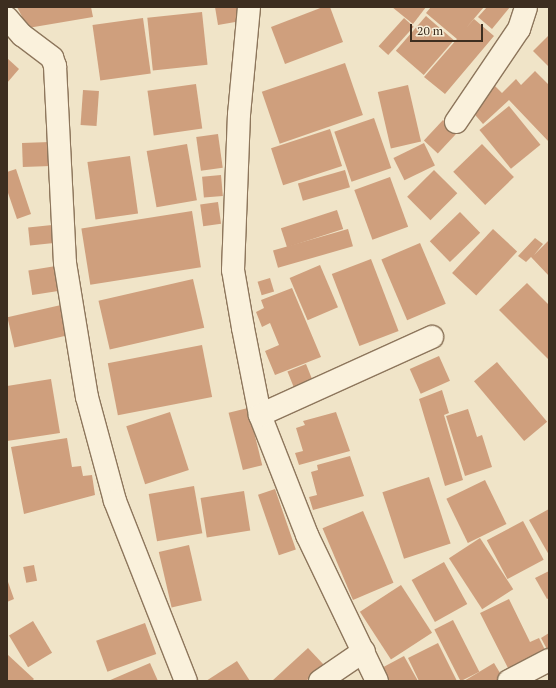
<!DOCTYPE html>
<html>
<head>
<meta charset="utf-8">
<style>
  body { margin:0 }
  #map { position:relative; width:556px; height:688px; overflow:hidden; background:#f0e4c8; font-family:"PT Serif",serif }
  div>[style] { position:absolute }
  .building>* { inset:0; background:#cf9f7d; transform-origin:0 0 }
  .roads { filter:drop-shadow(1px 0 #8d765c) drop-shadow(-1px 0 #8d765c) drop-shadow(0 1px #8d765c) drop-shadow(0 -1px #8d765c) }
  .street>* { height:22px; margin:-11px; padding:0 11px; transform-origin:11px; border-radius:11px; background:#faf1dc }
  span { translate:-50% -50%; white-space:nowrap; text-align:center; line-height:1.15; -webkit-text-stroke:3.5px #f7eed8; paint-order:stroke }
  .frame { position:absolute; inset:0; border:8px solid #3d2e20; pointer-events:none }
  .scale { position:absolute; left:410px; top:24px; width:73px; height:18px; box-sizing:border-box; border:2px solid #3d2e20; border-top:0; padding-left:5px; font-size:12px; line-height:14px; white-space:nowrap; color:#3d2e20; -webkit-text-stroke:3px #f7eed8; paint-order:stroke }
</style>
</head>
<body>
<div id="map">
  <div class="building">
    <i style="clip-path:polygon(17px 7px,91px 7px,93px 17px,28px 28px)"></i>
    <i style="clip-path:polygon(215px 7px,238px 7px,241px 21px,218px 25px)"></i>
    <i style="clip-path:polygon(323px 7px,330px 7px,343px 42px,285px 64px,271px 27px)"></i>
    <i style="clip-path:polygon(392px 7px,426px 7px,413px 24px)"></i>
    <i style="clip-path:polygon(431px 7px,484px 7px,466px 28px,474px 19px,494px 36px,445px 94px,424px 77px,457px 39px,426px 13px)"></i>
    <i style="clip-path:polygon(487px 7px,510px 7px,492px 29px,478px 17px)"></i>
    <i style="left:202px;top:12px;width:53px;height:55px;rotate:84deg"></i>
    <i style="left:426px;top:16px;width:37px;height:46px;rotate:41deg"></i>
    <i style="left:143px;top:18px;width:56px;height:51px;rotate:82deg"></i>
    <i style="left:404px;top:18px;width:13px;height:38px;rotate:42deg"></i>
    <i style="clip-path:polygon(549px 35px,549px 67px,533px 51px)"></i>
    <i style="clip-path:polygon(7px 58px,19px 69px,7px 83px)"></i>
    <i style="left:345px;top:63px;width:55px;height:88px;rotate:71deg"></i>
    <i style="clip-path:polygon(535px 71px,549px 85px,549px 142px,509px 100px,483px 124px,470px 109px,495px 86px,502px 93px,516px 79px,521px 85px)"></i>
    <i style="left:196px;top:84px;width:45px;height:49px;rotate:82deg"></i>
    <i style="left:408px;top:85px;width:58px;height:31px;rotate:77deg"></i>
    <i style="left:83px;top:90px;width:16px;height:35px;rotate:4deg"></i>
    <i style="left:509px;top:106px;width:50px;height:38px;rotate:51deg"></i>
    <i style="left:374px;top:118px;width:53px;height:42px;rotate:71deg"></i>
    <i style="left:443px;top:120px;width:19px;height:28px;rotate:43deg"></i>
    <i style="left:330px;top:129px;width:39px;height:62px;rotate:72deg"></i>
    <i style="left:218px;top:134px;width:34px;height:22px;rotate:82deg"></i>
    <i style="left:50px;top:142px;width:24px;height:28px;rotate:88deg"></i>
    <i style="left:424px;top:143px;width:25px;height:34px;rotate:64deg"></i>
    <i style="left:187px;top:144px;width:57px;height:41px;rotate:80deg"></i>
    <i style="left:482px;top:144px;width:46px;height:40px;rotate:46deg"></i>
    <i style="left:130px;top:156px;width:58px;height:43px;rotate:82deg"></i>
    <i style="clip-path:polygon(16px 169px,31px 214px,17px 219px,7px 190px,7px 172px)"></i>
    <i style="left:345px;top:170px;width:18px;height:49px;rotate:74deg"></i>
    <i style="left:434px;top:170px;width:33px;height:38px;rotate:45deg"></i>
    <i style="left:221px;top:175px;width:21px;height:19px;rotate:85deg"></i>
    <i style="left:390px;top:177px;width:53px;height:38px;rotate:70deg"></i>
    <i style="left:218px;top:202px;width:22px;height:18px;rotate:82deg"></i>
    <i style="left:337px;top:210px;width:20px;height:59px;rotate:72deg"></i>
    <i style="left:192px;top:211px;width:57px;height:112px;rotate:81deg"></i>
    <i style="left:460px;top:212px;width:29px;height:42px;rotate:46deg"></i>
    <i style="left:52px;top:225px;width:18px;height:24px;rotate:84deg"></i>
    <i style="left:348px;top:229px;width:18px;height:78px;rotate:74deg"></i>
    <i style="left:493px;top:229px;width:33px;height:60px;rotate:43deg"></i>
    <i style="clip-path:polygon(535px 238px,543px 244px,534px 255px,549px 240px,549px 276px,531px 257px,526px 262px,518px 256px)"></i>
    <i style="left:420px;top:243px;width:66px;height:42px;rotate:67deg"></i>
    <i style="left:371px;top:259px;width:77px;height:42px;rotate:69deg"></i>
    <i style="left:320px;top:265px;width:46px;height:33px;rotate:67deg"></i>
    <i style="left:56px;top:266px;width:25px;height:28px;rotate:81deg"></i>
    <i style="left:270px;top:278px;width:14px;height:13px;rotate:73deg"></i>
    <i style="left:193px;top:279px;width:50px;height:97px;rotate:77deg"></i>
    <i style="clip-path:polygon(527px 283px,549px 305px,549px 360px,499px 310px)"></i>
    <i style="clip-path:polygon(292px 288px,321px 357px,275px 375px,265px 351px,279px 345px,270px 323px,262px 327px,256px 312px,264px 308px,261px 300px)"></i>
    <i style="left:61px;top:305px;width:31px;height:55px;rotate:77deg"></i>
    <i style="left:202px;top:345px;width:53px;height:96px;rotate:79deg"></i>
    <i style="left:439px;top:356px;width:27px;height:32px;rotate:66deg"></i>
    <i style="left:497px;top:362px;width:78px;height:30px;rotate:50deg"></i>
    <i style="left:306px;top:364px;width:18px;height:20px;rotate:68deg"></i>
    <i style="clip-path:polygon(51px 379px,60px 433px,7px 441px,7px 386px)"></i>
    <i style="clip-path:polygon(442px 390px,449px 413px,444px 415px,463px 480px,445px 486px,419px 399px)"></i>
    <i style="left:248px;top:408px;width:59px;height:20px;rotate:76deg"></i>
    <i style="clip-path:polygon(468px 409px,477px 437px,482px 435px,492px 467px,465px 476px,446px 416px)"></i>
    <i style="left:170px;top:412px;width:61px;height:46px;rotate:72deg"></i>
    <i style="clip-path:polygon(336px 412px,350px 451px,299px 465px,295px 453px,303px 451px,296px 428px,305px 425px,303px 421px)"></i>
    <i style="clip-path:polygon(67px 438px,72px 467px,81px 466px,83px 476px,92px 475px,95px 495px,24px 514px,11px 447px)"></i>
    <i style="clip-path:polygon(350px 456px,364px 496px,313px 510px,309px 497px,317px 495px,311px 472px,318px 470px,317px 465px)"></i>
    <i style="left:429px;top:477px;width:70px;height:49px;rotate:72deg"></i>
    <i style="left:485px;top:480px;width:49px;height:43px;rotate:64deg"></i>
    <i style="left:194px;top:486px;width:48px;height:46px;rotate:80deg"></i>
    <i style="left:275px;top:489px;width:64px;height:18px;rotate:71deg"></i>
    <i style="left:244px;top:491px;width:40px;height:44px;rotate:81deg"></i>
    <i style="clip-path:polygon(549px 509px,549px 555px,529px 520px)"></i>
    <i style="left:363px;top:511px;width:78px;height:44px;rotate:67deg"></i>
    <i style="left:523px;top:521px;width:44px;height:41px;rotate:62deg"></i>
    <i style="left:480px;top:538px;width:61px;height:37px;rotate:57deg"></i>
    <i style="left:189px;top:545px;width:57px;height:31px;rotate:77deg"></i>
    <i style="left:444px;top:562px;width:48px;height:37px;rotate:61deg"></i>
    <i style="left:34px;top:565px;width:16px;height:11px;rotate:79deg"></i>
    <i style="clip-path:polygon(549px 571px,549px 598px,547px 599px,535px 578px)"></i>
    <i style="clip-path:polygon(7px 579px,14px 599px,7px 602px)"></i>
    <i style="left:401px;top:585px;width:57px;height:49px;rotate:57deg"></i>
    <i style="clip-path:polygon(509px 599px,530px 642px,539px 638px,549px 658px,509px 670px,480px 613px)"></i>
    <i style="left:453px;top:620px;width:58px;height:21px;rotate:63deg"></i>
    <i style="left:33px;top:621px;width:37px;height:28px;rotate:59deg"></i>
    <i style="left:145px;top:623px;width:33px;height:52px;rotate:70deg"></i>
    <i style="clip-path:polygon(549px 633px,549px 653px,541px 638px)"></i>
    <i style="clip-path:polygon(438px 643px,457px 681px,419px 681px,408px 658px)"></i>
    <i style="clip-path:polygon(308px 648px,324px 665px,306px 681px,272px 681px)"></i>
    <i style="clip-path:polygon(7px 654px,34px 679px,32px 681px,7px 681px)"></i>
    <i style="clip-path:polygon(404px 656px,418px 681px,382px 681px,376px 671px)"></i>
    <i style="clip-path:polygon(237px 661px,250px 681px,206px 681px)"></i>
    <i style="clip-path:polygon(150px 663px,158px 681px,108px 681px)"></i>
    <i style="clip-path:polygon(494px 663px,503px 678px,497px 681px,464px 681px)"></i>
  </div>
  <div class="roads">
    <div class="street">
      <i style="left:249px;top:7px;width:107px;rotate:95.3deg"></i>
      <i style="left:239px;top:114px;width:156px;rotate:92.2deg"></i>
      <i style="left:233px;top:270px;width:59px;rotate:80.2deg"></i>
      <i style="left:243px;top:328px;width:89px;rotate:78.9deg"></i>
      <i style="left:260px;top:415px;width:129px;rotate:68.6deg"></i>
      <i style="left:307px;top:535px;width:162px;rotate:64.4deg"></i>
      <i style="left:7px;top:18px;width:23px;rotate:49deg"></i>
      <i style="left:22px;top:35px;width:38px;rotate:37deg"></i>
      <i style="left:52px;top:58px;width:9px;rotate:69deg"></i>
      <i style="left:55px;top:66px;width:197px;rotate:87.1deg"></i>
      <i style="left:65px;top:263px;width:136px;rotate:80.7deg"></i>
      <i style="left:87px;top:397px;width:108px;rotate:74.9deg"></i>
      <i style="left:115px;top:501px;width:193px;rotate:68.5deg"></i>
      <i style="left:456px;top:122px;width:112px;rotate:-55.9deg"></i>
      <i style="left:519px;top:29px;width:23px;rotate:-72deg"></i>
      <i style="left:260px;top:415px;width:189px;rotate:-24.4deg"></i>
      <i style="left:320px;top:681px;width:53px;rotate:-34.3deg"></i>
      <i style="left:509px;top:681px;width:45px;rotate:-27.7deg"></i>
    </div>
  </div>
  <div class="frame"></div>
  <div class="scale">20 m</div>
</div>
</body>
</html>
